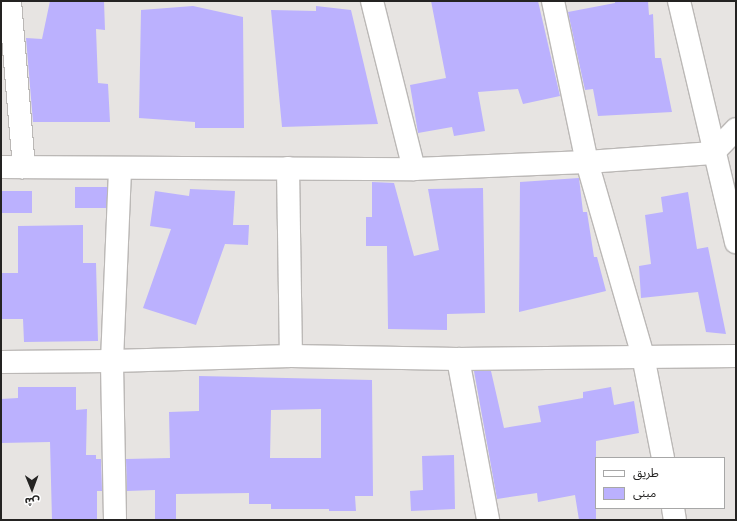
<!DOCTYPE html>
<html>
<head>
<meta charset="utf-8">
<style>
  body { margin:0 }
  #map { position:relative; width:737px; height:521px; overflow:hidden; background:#e7e4e2; font-family:Bitter,"Noto Sans Arabic",serif }
  div>[style] { position:absolute }
  .building>* { inset:0; background:#bbb1fe; transform-origin:0 0 }
  .roads { filter:drop-shadow(1px 0 #bbb8b6) drop-shadow(-1px 0 #bbb8b6) drop-shadow(0 1px #bbb8b6) drop-shadow(0 -1px #bbb8b6) }
  .street>* { height:22px; margin:-11px; padding:0 11px; transform-origin:11px; border-radius:11px; background:#fff }
  span { translate:-50% -50%; white-space:nowrap; text-align:center; line-height:1.15; -webkit-text-stroke:3px #fff; paint-order:stroke }
  .frame { position:absolute; inset:0; border:2px solid #242322; pointer-events:none }
  .legend { position:absolute; left:595px; top:457px; width:130px; height:52px; box-sizing:border-box; background:#fff; border:1px solid #a7a7a7; margin:0; padding:5px 7px; list-style:none; font-size:12px; color:#242322 }
  .legend li { display:flex; align-items:center; gap:8px; height:20px }
  .legend b { width:20px; border:1px solid #a7a7a7 }
  .north { position:absolute; left:12px; top:469px; width:40px; height:40px; -webkit-text-stroke:3px #fff; paint-order:stroke; rotate:179deg; font-size:11px; font-weight:700; line-height:16px; text-align:center; color:#242322 }
  .north::after { content:''; display:block; margin:auto; width:14px; height:18px; background:#242322; clip-path:polygon(50% 0,100% 100%,50% 72%,0 100%) }
</style>
</head>
<body>
<div id="map">
  <div class="building">
    <i style="clip-path:polygon(50px 1px,104px 1px,105px 30px,96px 29px,98px 83px,108px 84px,110px 122px,33px 122px,26px 38px,42px 39px)"></i>
    <i style="clip-path:polygon(431px 1px,538px 1px,560px 96px,523px 104px,518px 89px,478px 92px,485px 131px,454px 136px,452px 127px,418px 133px,410px 85px,446px 78px)"></i>
    <i style="clip-path:polygon(615px 1px,648px 1px,649px 15px,653px 14px,655px 58px,661px 58px,672px 112px,598px 116px,593px 89px,585px 90px,568px 12px,615px 3px)"></i>
    <i style="clip-path:polygon(193px 6px,243px 17px,244px 128px,195px 128px,195px 122px,139px 118px,141px 10px)"></i>
    <i style="clip-path:polygon(316px 6px,351px 10px,378px 124px,282px 127px,271px 10px,316px 11px)"></i>
    <i style="clip-path:polygon(579px 178px,583px 212px,587px 212px,594px 257px,597px 257px,606px 291px,519px 312px,520px 182px)"></i>
    <i style="clip-path:polygon(372px 182px,394px 183px,414px 256px,439px 250px,428px 189px,483px 188px,485px 313px,447px 314px,447px 330px,388px 329px,387px 246px,366px 246px,366px 217px,372px 217px)"></i>
    <i style="left:75px;top:187px;width:32px;height:21px"></i>
    <i style="clip-path:polygon(190px 189px,235px 191px,233px 225px,249px 225px,248px 245px,225px 244px,196px 325px,143px 308px,171px 229px,150px 226px,155px 191px,189px 196px)"></i>
    <i style="left:1px;top:191px;width:31px;height:22px"></i>
    <i style="clip-path:polygon(688px 192px,697px 249px,708px 247px,726px 334px,706px 332px,698px 292px,641px 298px,639px 266px,651px 264px,645px 215px,663px 212px,661px 197px)"></i>
    <i style="clip-path:polygon(83px 225px,83px 263px,96px 263px,98px 341px,24px 342px,23px 319px,1px 319px,1px 273px,18px 273px,18px 226px)"></i>
    <i style="clip-path:polygon(474px 371px,491px 371px,504px 428px,541px 422px,538px 406px,583px 398px,583px 392px,611px 387px,614px 405px,634px 401px,639px 433px,596px 441px,596px 520px,579px 520px,575px 495px,538px 502px,537px 493px,497px 499px)"></i>
    <i style="clip-path:polygon(evenodd,199px 376px,372px 380px,373px 496px,355px 496px,356px 511px,329px 511px,329px 509px,271px 509px,271px 504px,249px 504px,249px 493px,176px 494px,176px 520px,155px 520px,155px 490px,127px 491px,126px 459px,170px 458px,169px 412px,199px 411px,199px 376px,321px 409px,321px 458px,270px 458px,271px 410px,321px 409px)"></i>
    <i style="clip-path:polygon(18px 387px,76px 387px,76px 410px,87px 409px,86px 455px,96px 455px,96px 459px,101px 459px,102px 491px,97px 491px,97px 520px,52px 520px,50px 442px,1px 443px,1px 399px,18px 398px)"></i>
    <i style="clip-path:polygon(454px 455px,455px 509px,411px 511px,410px 491px,423px 490px,422px 456px)"></i>
  </div>
  <div class="roads">
    <div class="street">
      <i style="left:10px;top:1px;width:167px;rotate:85.2deg"></i>
      <i style="left:372px;top:1px;width:173px;rotate:76deg"></i>
      <i style="left:553px;top:1px;width:165px;rotate:78.1deg"></i>
      <i style="left:587px;top:162px;width:202px;rotate:73.9deg"></i>
      <i style="left:643px;top:356px;width:104px;rotate:78.9deg"></i>
      <i style="left:679px;top:1px;width:248px;rotate:76.7deg"></i>
      <i style="left:1px;top:167px;width:413px;rotate:0.3deg"></i>
      <i style="left:414px;top:169px;width:173px;rotate:-2.3deg"></i>
      <i style="left:587px;top:162px;width:126px;rotate:-4.1deg"></i>
      <i style="left:713px;top:153px;width:33px;rotate:-46deg"></i>
      <i style="left:288px;top:168px;width:188px;rotate:89.1deg"></i>
      <i style="left:458px;top:359px;width:164px;rotate:79.4deg"></i>
      <i style="left:1px;top:362px;width:111px;rotate:-0.5deg"></i>
      <i style="left:112px;top:361px;width:179px;rotate:-1.6deg"></i>
      <i style="left:291px;top:356px;width:167px;rotate:1deg"></i>
      <i style="left:458px;top:359px;width:278px;rotate:-0.6deg"></i>
      <i style="left:673px;top:508px;width:12px;rotate:81deg"></i>
      <i style="left:115px;top:520px;width:159px;rotate:-91.1deg"></i>
      <i style="left:112px;top:361px;width:193px;rotate:-87.6deg"></i>
    </div>
  </div>
  <div class="frame"></div>
  <ul class="legend">
  <li><b style="height:5px;background:#fff"></b>طريق</li>
  <li><b style="height:11px;background:#bbb1fe"></b>مبنى</li>
  </ul>
  <div class="north">ش</div>
</div>
</body>
</html>
